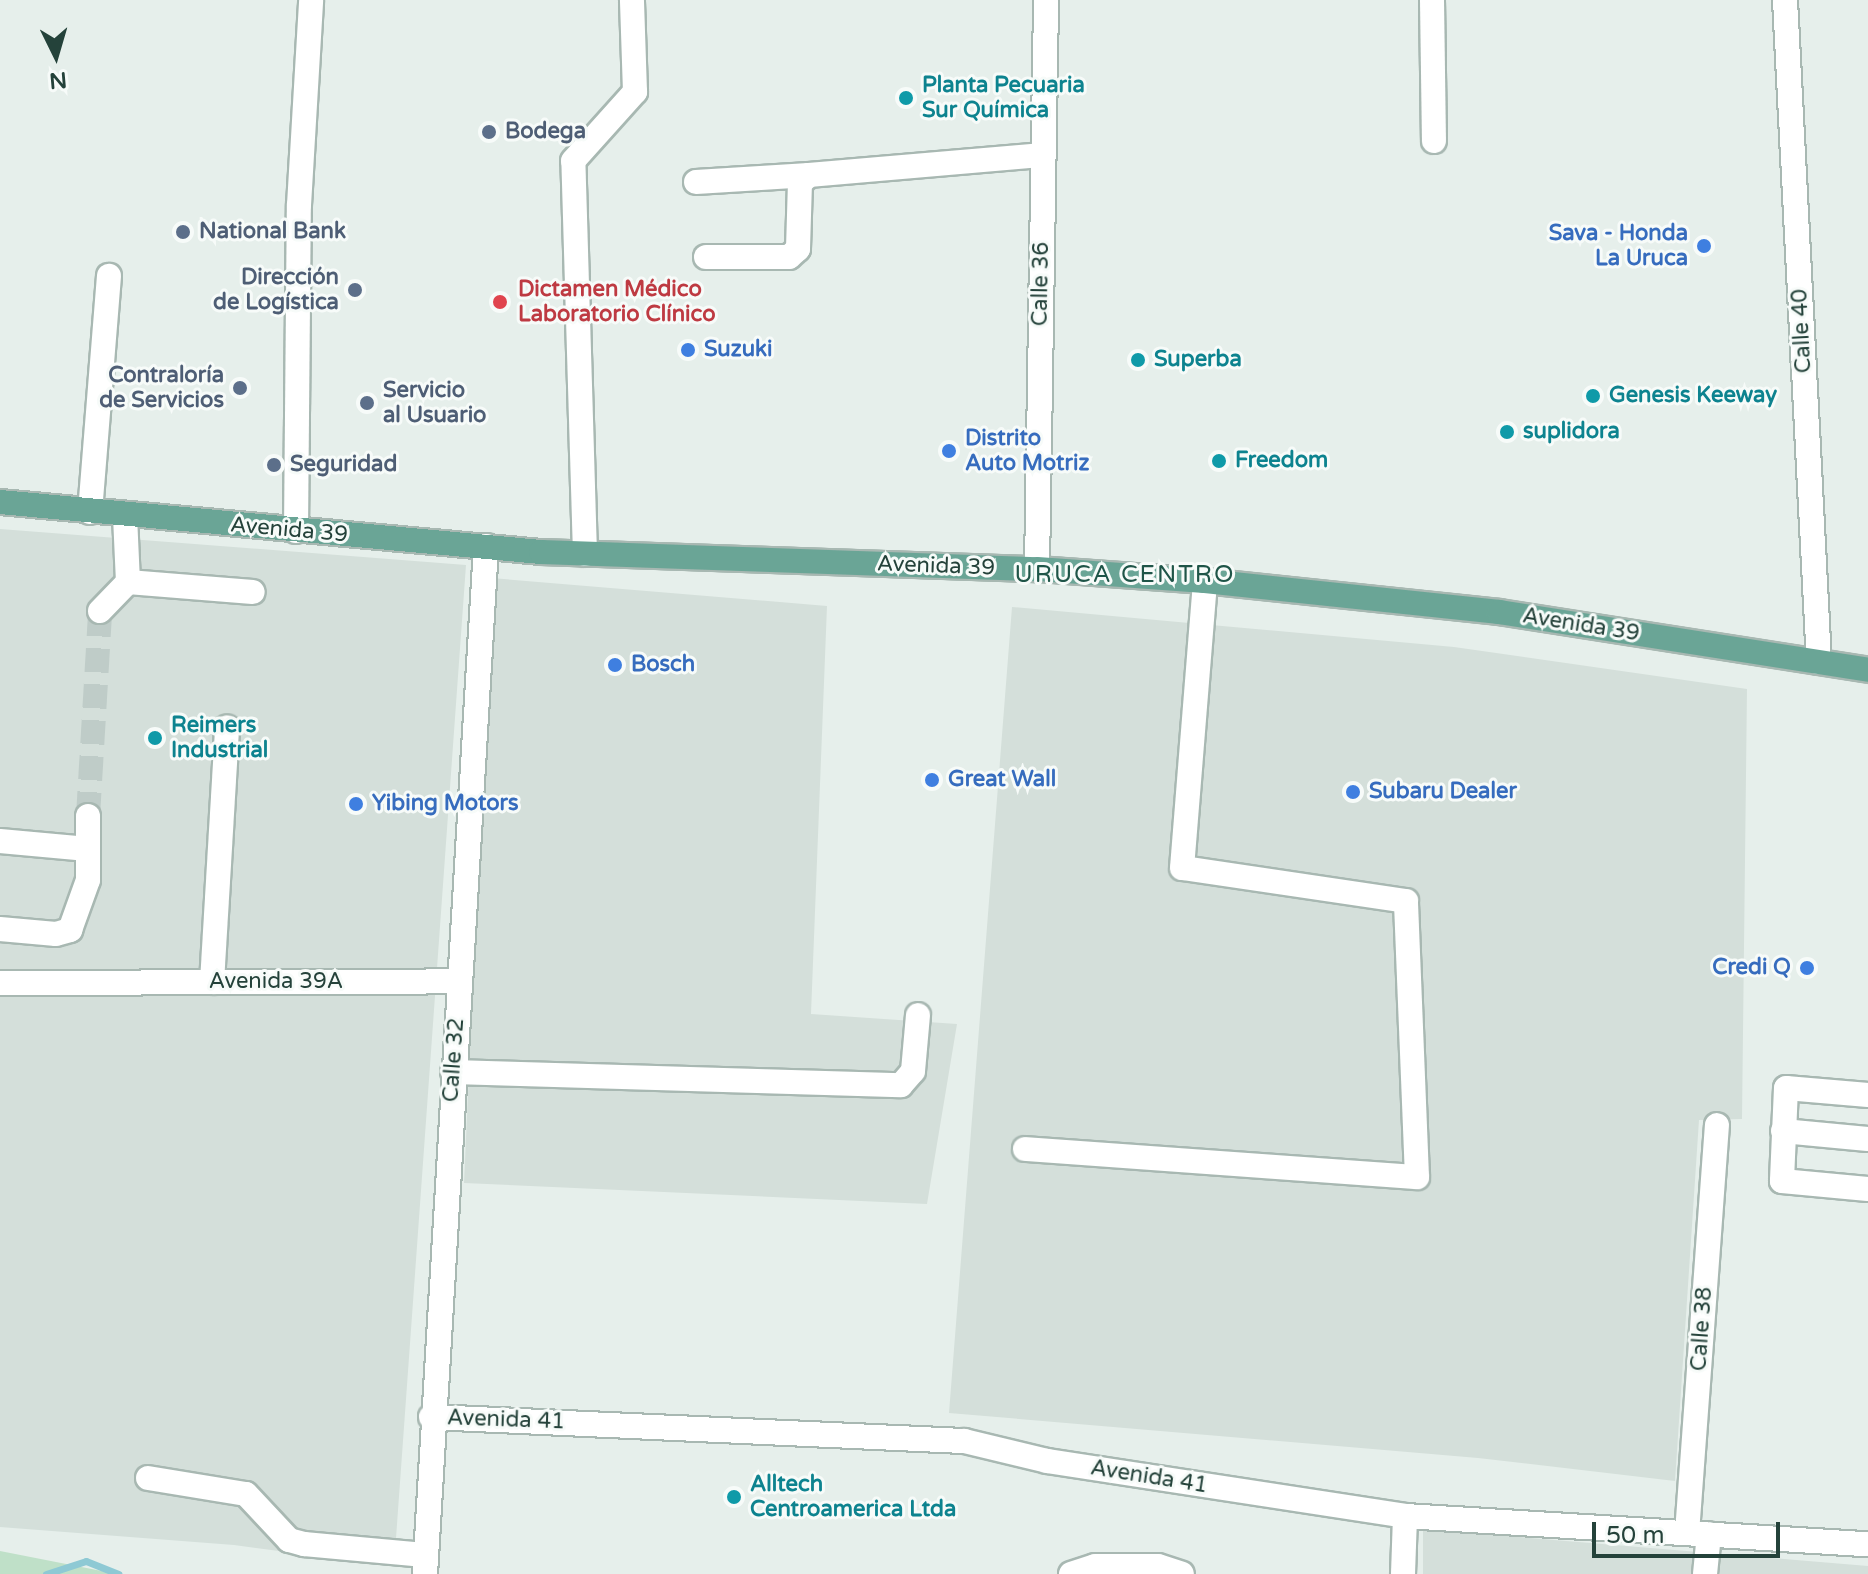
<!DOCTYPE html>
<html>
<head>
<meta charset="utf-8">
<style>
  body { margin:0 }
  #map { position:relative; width:1868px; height:1574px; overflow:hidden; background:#e6efeb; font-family:"Varela Round",sans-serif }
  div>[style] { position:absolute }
  .built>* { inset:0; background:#d4dfda }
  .green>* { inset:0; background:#bfe0c8 }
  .stream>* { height:7px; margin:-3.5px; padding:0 3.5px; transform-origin:3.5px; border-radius:3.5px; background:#8ec9d4 }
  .minor-tunnel>* { height:24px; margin-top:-12px; transform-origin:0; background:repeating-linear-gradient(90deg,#bfccc8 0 24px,transparent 0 36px) }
  .roads { filter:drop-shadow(2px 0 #a8b8b2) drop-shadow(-2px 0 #a8b8b2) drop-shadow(0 2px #a8b8b2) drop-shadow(0 -2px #a8b8b2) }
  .minor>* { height:24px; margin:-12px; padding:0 12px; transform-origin:12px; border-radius:12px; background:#fff }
  .major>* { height:24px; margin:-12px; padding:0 12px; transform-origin:12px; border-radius:12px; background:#6aa596 }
  .dots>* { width:22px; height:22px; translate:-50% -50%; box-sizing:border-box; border:4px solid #f7fbf9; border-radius:50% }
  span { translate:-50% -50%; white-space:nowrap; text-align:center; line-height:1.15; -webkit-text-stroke:6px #f7fbf9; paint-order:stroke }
  .culture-label { font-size:22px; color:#0d838f; font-weight:700 }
  .left { translate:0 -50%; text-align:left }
  .service-label { font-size:22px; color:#4e5e75; font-weight:700 }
  .right { translate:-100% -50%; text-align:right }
  .shop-label { font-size:22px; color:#366cbe; font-weight:700 }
  .street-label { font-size:22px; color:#24423a }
  .health-label { font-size:22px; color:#be3a42; font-weight:700 }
  .neighbourhood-label { font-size:24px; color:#1f5548; letter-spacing:2px }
  .north { position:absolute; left:16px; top:16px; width:80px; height:80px; -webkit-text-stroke:6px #f7fbf9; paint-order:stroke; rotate:175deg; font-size:22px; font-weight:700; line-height:32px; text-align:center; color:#24423a }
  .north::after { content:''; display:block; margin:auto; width:28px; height:36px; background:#24423a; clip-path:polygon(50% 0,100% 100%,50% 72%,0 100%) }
  .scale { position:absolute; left:1592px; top:1522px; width:188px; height:36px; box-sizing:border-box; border:4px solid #24423a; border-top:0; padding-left:10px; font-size:24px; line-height:28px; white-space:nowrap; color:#24423a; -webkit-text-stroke:6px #f7fbf9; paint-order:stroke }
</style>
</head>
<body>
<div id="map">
  <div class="built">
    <i style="clip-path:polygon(0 529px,466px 565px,394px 1566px,234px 1545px,0 1527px)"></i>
    <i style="clip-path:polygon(491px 578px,827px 606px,811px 1014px,957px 1024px,927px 1204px,464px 1183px)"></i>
    <i style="clip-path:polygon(1012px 607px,1454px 647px,1747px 689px,1742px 1119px,1699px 1120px,1675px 1481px,1478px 1458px,949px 1413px)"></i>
    <i style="clip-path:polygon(1423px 1529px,1868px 1566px,1868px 1574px,1423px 1574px)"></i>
  </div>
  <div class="green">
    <i style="clip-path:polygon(0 1551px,117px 1574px,0 1574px)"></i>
  </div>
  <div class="stream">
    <i style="left:46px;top:1574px;width:42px;rotate:-18deg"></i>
    <i style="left:86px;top:1561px;width:35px;rotate:22deg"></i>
  </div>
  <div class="minor-tunnel">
    <i style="left:88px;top:816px;width:205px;rotate:-86.6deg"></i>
  </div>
  <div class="roads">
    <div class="minor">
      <i style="left:1432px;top:0;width:141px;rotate:89.2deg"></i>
      <i style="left:1785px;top:0;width:663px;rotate:87.06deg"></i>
      <i style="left:696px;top:182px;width:113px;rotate:-3.5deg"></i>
      <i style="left:706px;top:257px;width:83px"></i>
      <i style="left:789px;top:257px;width:12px;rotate:-42deg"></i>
      <i style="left:798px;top:249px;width:66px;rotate:-88.3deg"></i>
      <i style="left:800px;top:183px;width:12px;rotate:-42deg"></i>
      <i style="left:809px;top:175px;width:235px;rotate:-4.9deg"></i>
      <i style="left:90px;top:512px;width:237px;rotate:-85.4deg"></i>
      <i style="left:125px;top:516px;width:66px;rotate:87.4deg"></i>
      <i style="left:128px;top:582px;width:125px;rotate:4.6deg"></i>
      <i style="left:296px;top:531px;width:326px;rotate:-89.5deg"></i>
      <i style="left:299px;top:205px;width:205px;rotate:-86.6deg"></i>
      <i style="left:585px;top:554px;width:393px;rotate:-91.7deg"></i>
      <i style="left:573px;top:161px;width:93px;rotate:-48.1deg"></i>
      <i style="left:635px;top:92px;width:92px;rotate:-91.9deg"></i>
      <i style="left:1037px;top:569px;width:569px;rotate:-89.09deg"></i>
      <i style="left:100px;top:611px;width:40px;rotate:-46deg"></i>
      <i style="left:0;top:841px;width:88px;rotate:5.2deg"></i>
      <i style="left:0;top:929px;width:56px;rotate:5.1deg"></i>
      <i style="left:56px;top:934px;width:15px;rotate:-16deg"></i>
      <i style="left:70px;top:930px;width:53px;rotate:-70.2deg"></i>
      <i style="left:88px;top:880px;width:64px;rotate:-90deg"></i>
      <i style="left:212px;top:982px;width:255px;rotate:-86.6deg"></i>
      <i style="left:0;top:983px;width:459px;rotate:-0.2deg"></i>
      <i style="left:453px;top:1072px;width:448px;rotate:1.7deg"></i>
      <i style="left:901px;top:1085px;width:18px;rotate:-49deg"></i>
      <i style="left:913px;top:1071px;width:56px;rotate:-84.9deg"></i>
      <i style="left:1868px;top:1095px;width:82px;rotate:-175.1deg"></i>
      <i style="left:1786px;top:1088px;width:93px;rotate:92.5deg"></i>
      <i style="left:1782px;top:1181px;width:86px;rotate:5.3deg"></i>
      <i style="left:1783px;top:1131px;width:85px;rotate:5.4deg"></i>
      <i style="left:1025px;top:1149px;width:393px;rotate:4.1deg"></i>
      <i style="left:1417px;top:1177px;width:276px;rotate:-92.3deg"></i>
      <i style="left:1406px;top:901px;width:226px;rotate:-171.6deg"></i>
      <i style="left:1182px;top:868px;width:288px;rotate:-85.4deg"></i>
      <i style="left:431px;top:1417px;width:534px;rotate:2.58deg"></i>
      <i style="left:964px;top:1441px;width:85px;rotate:13.5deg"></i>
      <i style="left:1047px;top:1461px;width:362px;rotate:8.7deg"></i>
      <i style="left:1405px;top:1516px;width:464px;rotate:3.5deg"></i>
      <i style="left:148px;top:1478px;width:99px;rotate:9.3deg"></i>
      <i style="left:246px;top:1494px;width:63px;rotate:46.9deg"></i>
      <i style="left:289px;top:1540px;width:16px;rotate:15deg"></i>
      <i style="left:304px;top:1544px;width:121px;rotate:5.2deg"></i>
      <i style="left:1687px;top:1533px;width:409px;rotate:-85.8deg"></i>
      <i style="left:425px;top:1574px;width:1030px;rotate:-86.6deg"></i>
      <i style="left:1071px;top:1574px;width:25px;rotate:-18deg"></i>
      <i style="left:1095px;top:1566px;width:63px"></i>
      <i style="left:1158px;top:1566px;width:25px;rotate:18deg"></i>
      <i style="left:1403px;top:1574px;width:58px;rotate:-88deg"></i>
      <i style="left:1705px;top:1574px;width:40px;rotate:-84.3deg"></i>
    </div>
    <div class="major">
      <i style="left:0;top:502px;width:543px;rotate:5.28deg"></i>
      <i style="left:541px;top:552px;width:496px;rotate:2deg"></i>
      <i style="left:1037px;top:569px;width:168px;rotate:4.1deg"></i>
      <i style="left:1205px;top:581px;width:296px;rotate:6deg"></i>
      <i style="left:1499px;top:612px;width:374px;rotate:8.9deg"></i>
    </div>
  </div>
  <div class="dots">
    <i style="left:906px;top:98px;background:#0f9aa8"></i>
    <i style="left:489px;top:132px;background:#5c6f8a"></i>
    <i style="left:183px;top:232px;background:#5c6f8a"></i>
    <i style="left:1704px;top:246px;background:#3f7fe0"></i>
    <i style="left:355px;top:290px;background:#5c6f8a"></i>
    <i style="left:500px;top:302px;background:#e0444e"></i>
    <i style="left:688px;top:350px;background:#3f7fe0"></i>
    <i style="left:1138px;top:360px;background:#0f9aa8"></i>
    <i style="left:240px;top:388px;background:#5c6f8a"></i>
    <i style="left:1593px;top:396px;background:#0f9aa8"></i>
    <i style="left:367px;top:403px;background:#5c6f8a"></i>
    <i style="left:1507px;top:432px;background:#0f9aa8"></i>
    <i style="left:949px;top:451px;background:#3f7fe0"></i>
    <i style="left:1219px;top:461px;background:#0f9aa8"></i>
    <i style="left:274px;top:465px;background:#5c6f8a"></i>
    <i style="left:615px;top:665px;background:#3f7fe0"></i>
    <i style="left:155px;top:738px;background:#0f9aa8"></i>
    <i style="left:932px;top:780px;background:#3f7fe0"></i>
    <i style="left:1353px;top:792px;background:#3f7fe0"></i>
    <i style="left:356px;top:804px;background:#3f7fe0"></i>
    <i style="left:1807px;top:968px;background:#3f7fe0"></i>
    <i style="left:734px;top:1497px;background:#0f9aa8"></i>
  </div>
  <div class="culture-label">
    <span class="left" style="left:922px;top:98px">Planta Pecuaria<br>Sur Química</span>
    <span class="left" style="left:1154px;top:360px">Superba</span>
    <span class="left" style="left:1609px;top:396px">Genesis Keeway</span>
    <span class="left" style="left:1523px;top:432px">suplidora</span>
    <span class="left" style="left:1235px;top:461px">Freedom</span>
    <span class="left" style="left:171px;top:738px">Reimers<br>Industrial</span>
    <span class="left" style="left:750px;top:1497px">Alltech<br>Centroamerica Ltda</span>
  </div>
  <div class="service-label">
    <span class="left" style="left:505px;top:132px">Bodega</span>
    <span class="left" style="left:199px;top:232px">National Bank</span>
    <span class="right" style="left:339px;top:290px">Dirección<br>de Logística</span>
    <span class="right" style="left:224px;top:388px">Contraloría<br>de Servicios</span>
    <span class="left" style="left:383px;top:403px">Servicio<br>al Usuario</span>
    <span class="left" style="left:290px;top:465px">Seguridad</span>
  </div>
  <div class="shop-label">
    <span class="right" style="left:1688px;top:246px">Sava - Honda<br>La Uruca</span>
    <span class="left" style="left:704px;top:350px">Suzuki</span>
    <span class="left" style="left:965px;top:451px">Distrito<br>Auto Motriz</span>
    <span class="left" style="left:631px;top:665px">Bosch</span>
    <span class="left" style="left:948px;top:780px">Great Wall</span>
    <span class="left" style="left:1369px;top:792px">Subaru Dealer</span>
    <span class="left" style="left:372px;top:804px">Yibing Motors</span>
    <span class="right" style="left:1791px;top:968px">Credi Q</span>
  </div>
  <div class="street-label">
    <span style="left:1041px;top:284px;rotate:-89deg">Calle 36</span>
    <span style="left:1802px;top:331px;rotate:-93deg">Calle 40</span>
    <span style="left:289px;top:530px;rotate:5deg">Avenida 39</span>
    <span style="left:936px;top:566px;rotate:2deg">Avenida 39</span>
    <span style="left:1581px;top:625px;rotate:9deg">Avenida 39</span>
    <span style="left:276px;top:982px">Avenida 39A</span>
    <span style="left:454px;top:1060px;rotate:-86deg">Calle 32</span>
    <span style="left:1702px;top:1329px;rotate:-86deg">Calle 38</span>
    <span style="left:506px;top:1420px;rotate:2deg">Avenida 41</span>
    <span style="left:1149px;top:1477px;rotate:9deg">Avenida 41</span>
  </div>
  <div class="health-label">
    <span class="left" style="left:518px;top:302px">Dictamen Médico<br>Laboratorio Clínico</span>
  </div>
  <div class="neighbourhood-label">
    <span style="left:1125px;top:575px">URUCA CENTRO</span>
  </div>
  <div class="north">N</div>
  <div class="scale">50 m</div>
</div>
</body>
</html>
